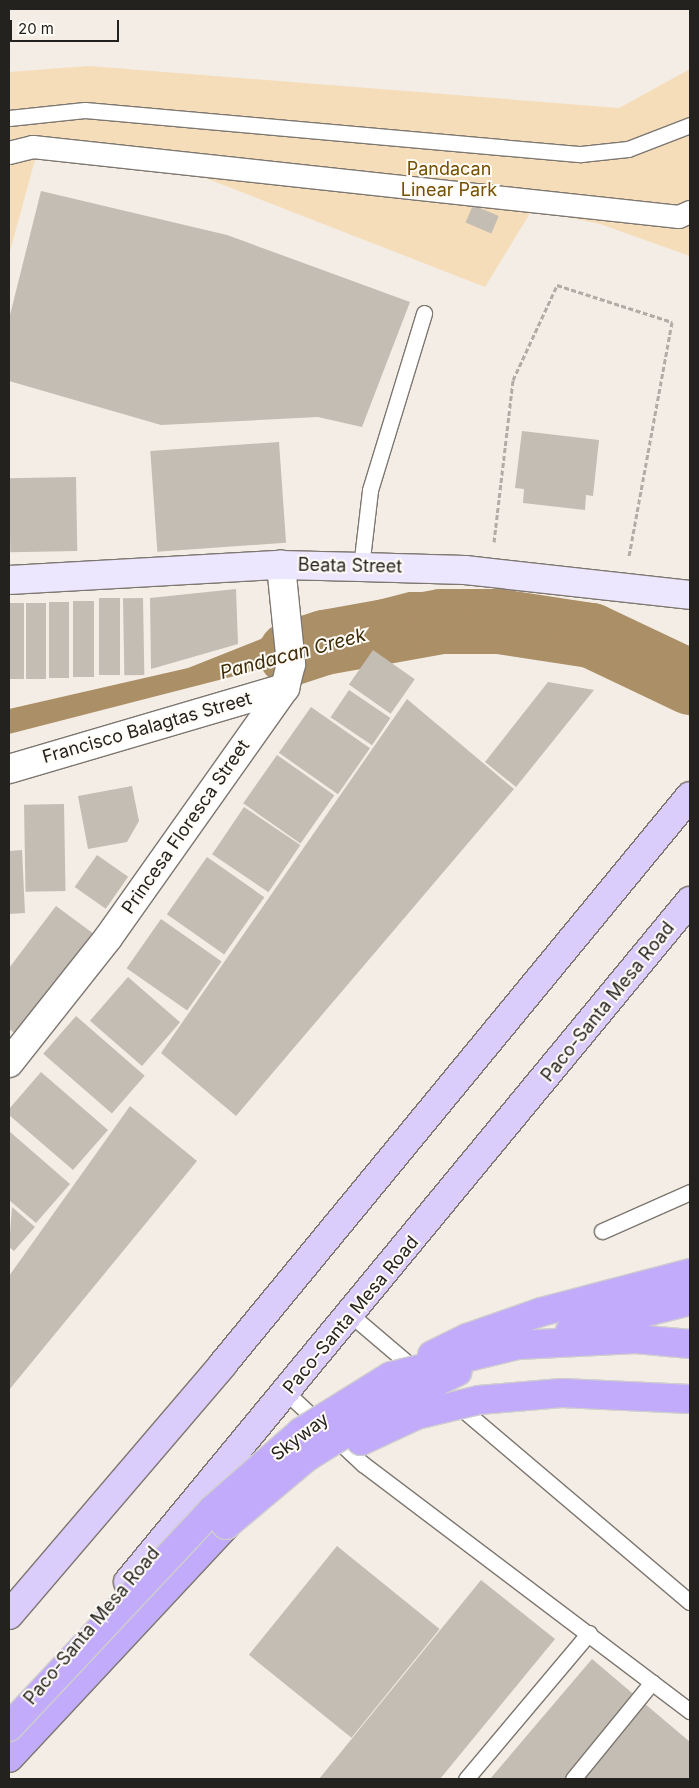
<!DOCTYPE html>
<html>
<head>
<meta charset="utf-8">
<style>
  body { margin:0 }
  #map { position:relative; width:699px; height:1788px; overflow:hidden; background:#f4ede5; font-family:Inter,sans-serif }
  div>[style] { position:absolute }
  .green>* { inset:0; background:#f5ddba }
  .water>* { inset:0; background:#ab8f67 }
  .river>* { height:65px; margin:-32.5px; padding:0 32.5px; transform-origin:32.5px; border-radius:32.5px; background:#ab8f67 }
  .building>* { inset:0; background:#c3bdb4; transform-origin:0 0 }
  .path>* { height:3px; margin-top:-1.5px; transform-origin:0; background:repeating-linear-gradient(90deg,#b1aca5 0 5px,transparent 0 7.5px) }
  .roads { filter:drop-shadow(1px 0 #7d7770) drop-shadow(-1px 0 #7d7770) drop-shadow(0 1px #7d7770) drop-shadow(0 -1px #7d7770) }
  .service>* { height:15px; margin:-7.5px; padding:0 7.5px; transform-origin:7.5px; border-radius:7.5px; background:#fff }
  .pedestrian>* { height:22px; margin:-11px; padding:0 11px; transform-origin:11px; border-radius:11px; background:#fff }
  .minor>* { height:28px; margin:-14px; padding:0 14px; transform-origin:14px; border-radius:14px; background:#fff }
  .secondary>* { height:28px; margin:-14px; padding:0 14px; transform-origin:14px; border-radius:14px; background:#ece6fe }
  .primary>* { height:28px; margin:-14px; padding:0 14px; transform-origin:14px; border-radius:14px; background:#dacdfc }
  .motorway>* { height:28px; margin:-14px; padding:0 14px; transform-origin:14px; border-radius:14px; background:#c1abfa }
  .bridges { filter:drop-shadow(1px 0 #cfcece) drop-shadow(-1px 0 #cfcece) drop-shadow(0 1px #cfcece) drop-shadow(0 -1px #cfcece) }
  .motorway-bridge>* { height:28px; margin:-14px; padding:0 14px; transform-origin:14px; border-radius:14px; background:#c1abfa }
  span { translate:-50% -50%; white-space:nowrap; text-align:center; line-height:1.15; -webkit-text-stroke:4px #fffbf6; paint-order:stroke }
  .park-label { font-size:18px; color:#755003 }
  .street-label { font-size:18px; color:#24221f }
  .water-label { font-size:19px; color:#3f2b07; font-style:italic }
  .frame { position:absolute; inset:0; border:10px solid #24221f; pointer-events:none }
  .scale { position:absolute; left:10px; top:20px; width:109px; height:22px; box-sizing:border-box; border:2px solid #24221f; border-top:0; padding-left:6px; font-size:15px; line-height:18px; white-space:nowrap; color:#24221f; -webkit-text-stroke:4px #fffbf6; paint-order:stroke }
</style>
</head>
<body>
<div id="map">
  <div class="green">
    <i style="clip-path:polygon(89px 66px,619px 108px,690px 69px,690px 256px,600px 224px,532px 210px,485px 287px,203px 177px,86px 148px,36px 156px,9px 255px,9px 72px)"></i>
  </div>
  <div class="water">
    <i style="clip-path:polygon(409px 592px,503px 592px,599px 604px,690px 650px,690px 694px,630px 666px,536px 633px,424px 616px,270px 667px,9px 734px,9px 709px,188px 668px,324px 614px)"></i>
  </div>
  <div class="river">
    <i style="left:290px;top:653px;width:36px;rotate:-18deg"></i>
    <i style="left:324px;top:642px;width:119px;rotate:-10.2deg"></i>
    <i style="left:441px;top:621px;width:58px"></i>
    <i style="left:499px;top:621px;width:93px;rotate:8.7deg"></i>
    <i style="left:591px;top:635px;width:110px;rotate:25.4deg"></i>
  </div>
  <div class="building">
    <i style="clip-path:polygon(41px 191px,227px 235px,410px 302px,362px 427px,318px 417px,161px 425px,9px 381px,9px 319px)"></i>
    <i style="left:473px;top:205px;width:28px;height:19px;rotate:23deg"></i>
    <i style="clip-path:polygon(522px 431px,599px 440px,593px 496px,586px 495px,585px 510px,523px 503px,524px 489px,515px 488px)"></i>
    <i style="left:279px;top:442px;width:101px;height:129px;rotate:86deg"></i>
    <i style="left:76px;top:477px;width:74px;height:67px;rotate:89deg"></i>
    <i style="clip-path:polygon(236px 589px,238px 644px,151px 669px,150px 598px)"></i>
    <i style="left:120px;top:598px;width:77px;height:21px;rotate:90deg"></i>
    <i style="left:143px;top:598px;width:77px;height:20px;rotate:89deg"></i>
    <i style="left:73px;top:601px;width:21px;height:76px"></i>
    <i style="left:49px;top:602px;width:20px;height:76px"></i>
    <i style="left:9px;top:603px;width:15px;height:76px"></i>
    <i style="left:26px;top:603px;width:20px;height:76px"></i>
    <i style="left:373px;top:650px;width:51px;height:42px;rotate:35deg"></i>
    <i style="clip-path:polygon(548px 682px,594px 690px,516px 787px,485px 762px)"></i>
    <i style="left:349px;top:690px;width:50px;height:33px;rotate:34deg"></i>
    <i style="clip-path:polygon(407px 699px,514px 789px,236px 1116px,161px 1053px)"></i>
    <i style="left:311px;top:707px;width:72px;height:56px;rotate:35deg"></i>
    <i style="left:277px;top:755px;width:70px;height:59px;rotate:35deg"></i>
    <i style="clip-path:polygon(132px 786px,139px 821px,127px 842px,88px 849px,78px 796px)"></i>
    <i style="left:64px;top:804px;width:87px;height:40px;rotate:89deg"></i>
    <i style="left:244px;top:807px;width:68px;height:57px;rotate:34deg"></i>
    <i style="clip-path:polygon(22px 850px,25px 913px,9px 914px,9px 851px)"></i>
    <i style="left:97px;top:855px;width:38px;height:39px;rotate:35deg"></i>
    <i style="left:207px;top:857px;width:70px;height:70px;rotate:35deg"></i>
    <i style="clip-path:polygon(56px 906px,98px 937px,21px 1038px,9px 1029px,9px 968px)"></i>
    <i style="left:161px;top:919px;width:74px;height:60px;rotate:35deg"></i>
    <i style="left:128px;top:977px;width:69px;height:58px;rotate:41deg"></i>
    <i style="left:76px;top:1016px;width:91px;height:50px;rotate:41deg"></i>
    <i style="clip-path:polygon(41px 1072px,108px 1130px,73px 1170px,9px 1115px,9px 1109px)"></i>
    <i style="clip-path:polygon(130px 1106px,197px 1161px,9px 1390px,9px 1276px)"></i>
    <i style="clip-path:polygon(9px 1131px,70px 1184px,36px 1223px,9px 1200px)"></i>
    <i style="clip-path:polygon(12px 1207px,35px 1227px,14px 1251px,9px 1247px)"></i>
    <i style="left:337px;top:1546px;width:132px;height:140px;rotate:39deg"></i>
    <i style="clip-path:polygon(481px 1580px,555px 1639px,440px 1779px,319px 1779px)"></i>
    <i style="clip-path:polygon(592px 1659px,690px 1742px,690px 1779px,490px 1779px)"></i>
  </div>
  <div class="path">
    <i style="left:494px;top:542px;width:163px;rotate:-83.3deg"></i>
    <i style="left:513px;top:380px;width:105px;rotate:-65.1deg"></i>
    <i style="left:557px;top:285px;width:121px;rotate:17.8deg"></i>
    <i style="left:672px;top:322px;width:238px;rotate:100.4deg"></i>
  </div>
  <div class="roads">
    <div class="service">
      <i style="left:9px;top:118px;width:76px;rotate:-6deg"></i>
      <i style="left:85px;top:110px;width:498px;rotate:5.1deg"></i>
      <i style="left:581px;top:154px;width:47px;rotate:-6.1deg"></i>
      <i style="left:628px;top:149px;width:66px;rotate:-21.2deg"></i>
      <i style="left:361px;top:567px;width:78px;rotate:-83.3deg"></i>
      <i style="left:370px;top:490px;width:185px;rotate:-73deg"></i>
      <i style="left:602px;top:1231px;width:96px;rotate:-23.9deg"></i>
      <i style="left:351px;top:1315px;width:88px;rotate:40.4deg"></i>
      <i style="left:287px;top:1393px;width:104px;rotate:43.1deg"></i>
      <i style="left:363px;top:1464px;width:410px;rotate:37.1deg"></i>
      <i style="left:455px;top:1403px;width:308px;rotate:40.3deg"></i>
      <i style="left:466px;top:1779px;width:191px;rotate:-49.9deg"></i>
      <i style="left:573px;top:1779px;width:125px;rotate:-50.8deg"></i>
    </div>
    <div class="pedestrian">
      <i style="left:9px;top:153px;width:25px;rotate:-14deg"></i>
      <i style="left:33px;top:147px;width:650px;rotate:6.18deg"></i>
      <i style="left:679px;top:217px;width:12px;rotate:-24deg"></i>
    </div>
    <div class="minor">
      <i style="left:9px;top:769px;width:288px;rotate:-16.4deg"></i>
      <i style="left:9px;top:1063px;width:159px;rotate:-51.6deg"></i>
      <i style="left:108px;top:938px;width:306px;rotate:-54.7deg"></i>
      <i style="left:285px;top:688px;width:25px;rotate:-76deg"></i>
      <i style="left:291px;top:664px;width:100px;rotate:-95.8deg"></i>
    </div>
    <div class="secondary">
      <i style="left:9px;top:580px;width:272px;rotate:-3.2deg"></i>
      <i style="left:281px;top:565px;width:80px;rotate:1.4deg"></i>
      <i style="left:361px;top:567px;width:104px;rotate:1.7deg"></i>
      <i style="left:465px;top:570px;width:226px;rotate:6.3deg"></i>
    </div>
    <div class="primary">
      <i style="left:128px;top:1582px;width:883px;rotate:-50.47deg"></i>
      <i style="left:9px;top:1615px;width:330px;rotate:-49.5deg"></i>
      <i style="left:223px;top:1364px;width:735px;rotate:-50.57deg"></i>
    </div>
    <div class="motorway">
      <i style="left:9px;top:1758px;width:318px;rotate:-47deg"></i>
    </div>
  </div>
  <div class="bridges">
    <div class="motorway-bridge">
      <i style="left:570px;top:1331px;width:124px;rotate:-14deg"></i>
      <i style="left:432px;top:1355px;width:39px;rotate:-26deg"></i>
      <i style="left:467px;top:1338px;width:78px;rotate:-19.4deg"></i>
      <i style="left:541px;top:1312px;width:154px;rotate:-14.7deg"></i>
      <i style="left:361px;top:1441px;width:62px;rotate:-24.9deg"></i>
      <i style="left:417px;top:1415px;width:64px;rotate:-13.6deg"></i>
      <i style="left:479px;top:1400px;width:83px;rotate:-4.8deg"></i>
      <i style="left:562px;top:1393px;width:128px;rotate:2.7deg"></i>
      <i style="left:226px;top:1525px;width:106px;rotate:-40deg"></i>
      <i style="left:307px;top:1457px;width:106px;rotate:-31.9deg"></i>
      <i style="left:397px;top:1401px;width:67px;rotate:-25.8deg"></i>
      <i style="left:9px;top:1727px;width:299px;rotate:-46.9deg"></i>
      <i style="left:213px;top:1509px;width:117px;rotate:-41.2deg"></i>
      <i style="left:301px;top:1432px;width:106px;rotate:-31.9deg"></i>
      <i style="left:391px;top:1376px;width:131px;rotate:-13.7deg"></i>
      <i style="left:518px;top:1345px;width:118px;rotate:-2.9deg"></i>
      <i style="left:636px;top:1339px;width:54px;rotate:5.3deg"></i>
    </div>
  </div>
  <div class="park-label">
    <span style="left:449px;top:180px">Pandacan<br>Linear Park</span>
  </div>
  <div class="street-label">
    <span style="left:350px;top:566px;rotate:1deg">Beata Street</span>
    <span style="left:147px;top:728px;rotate:-16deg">Francisco Balagtas Street</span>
    <span style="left:186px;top:827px;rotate:-55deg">Princesa Floresca Street</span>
    <span style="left:608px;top:1002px;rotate:-51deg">Paco-Santa Mesa Road</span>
    <span style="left:351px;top:1315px;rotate:-50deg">Paco-Santa Mesa Road</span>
    <span style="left:300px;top:1437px;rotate:-37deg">Skyway</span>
    <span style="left:92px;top:1626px;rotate:-50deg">Paco-Santa Mesa Road</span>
  </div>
  <div class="water-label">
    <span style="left:293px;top:654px;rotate:-15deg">Pandacan Creek</span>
  </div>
  <div class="frame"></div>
  <div class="scale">20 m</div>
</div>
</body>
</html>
